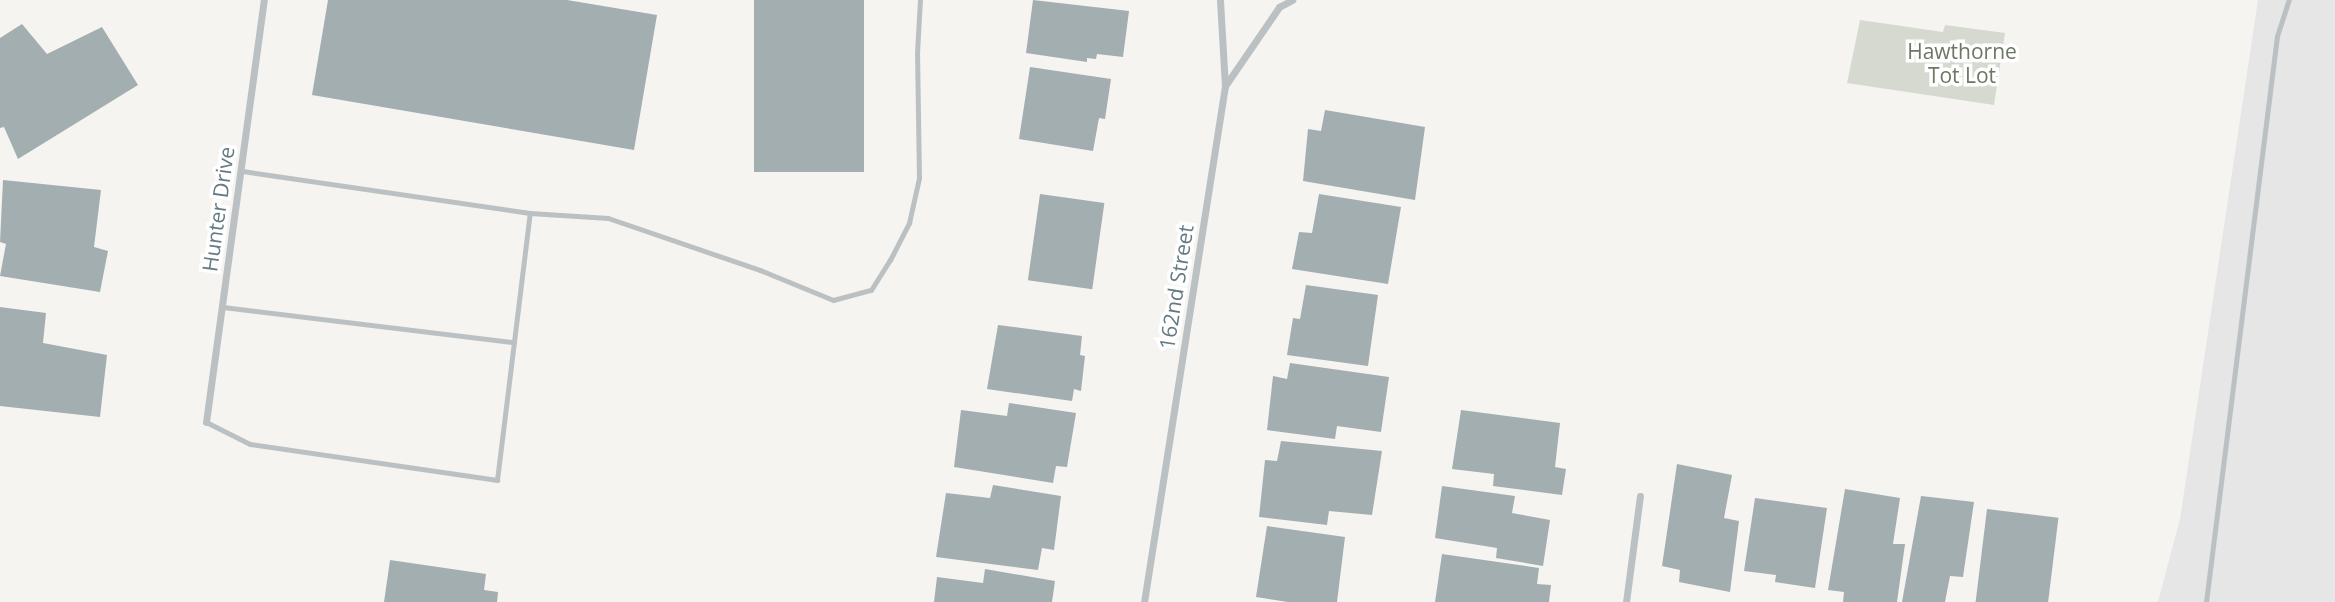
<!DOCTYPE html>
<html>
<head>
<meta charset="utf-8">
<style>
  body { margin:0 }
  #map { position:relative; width:2335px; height:602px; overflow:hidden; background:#f5f4f1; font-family:"Open Sans",sans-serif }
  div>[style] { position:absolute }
  .built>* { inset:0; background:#e5e6e5 }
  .green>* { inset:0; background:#d5d9d0 }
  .building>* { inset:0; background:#a3aeb1; transform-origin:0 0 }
  .lane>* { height:5px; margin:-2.5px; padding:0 2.5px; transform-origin:2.5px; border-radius:2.5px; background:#bbc1c3 }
  .street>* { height:7px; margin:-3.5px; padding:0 3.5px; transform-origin:3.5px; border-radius:3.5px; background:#bbc1c3 }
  span { translate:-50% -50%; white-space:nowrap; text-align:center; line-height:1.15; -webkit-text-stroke:7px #fff; paint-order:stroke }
  .park-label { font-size:21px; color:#6c7863 }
  .street-label { font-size:21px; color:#657a81 }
</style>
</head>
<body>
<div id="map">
  <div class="built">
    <i style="clip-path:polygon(2258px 0,2335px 0,2335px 602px,2158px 602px,2180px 519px)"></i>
  </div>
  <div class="green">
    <i style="clip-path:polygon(1860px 20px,1943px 32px,1945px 25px,2005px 33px,1994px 105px,1847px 83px)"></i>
  </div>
  <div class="building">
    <i style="clip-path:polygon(328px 0,567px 0,657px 15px,634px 150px,312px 95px)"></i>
    <i style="left:754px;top:0;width:110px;height:172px"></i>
    <i style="clip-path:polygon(1033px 0,1129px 11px,1123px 57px,1097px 54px,1096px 59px,1087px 58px,1087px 62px,1026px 53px)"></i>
    <i style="clip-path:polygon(22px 24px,47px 54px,102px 27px,138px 85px,18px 159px,4px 127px,0 128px,0 38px)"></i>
    <i style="clip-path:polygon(1030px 67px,1111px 79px,1105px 119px,1099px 118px,1093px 151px,1019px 139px)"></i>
    <i style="clip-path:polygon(1325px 110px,1425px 127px,1415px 200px,1303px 181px,1308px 129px,1321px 131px)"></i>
    <i style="clip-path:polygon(3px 180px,101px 190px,94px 247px,108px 251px,100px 292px,0 276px,6px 244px,0 242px)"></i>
    <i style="left:1040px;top:194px;width:65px;height:87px;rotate:8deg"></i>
    <i style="clip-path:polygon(1319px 194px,1401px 207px,1388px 284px,1292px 269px,1299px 232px,1312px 233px)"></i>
    <i style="clip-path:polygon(1306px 285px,1378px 295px,1368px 366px,1287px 355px,1293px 318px,1300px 319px)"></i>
    <i style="clip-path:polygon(0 307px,46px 313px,43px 343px,107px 355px,100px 417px,0 406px)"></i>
    <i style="clip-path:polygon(998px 325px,1082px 336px,1080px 355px,1085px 356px,1081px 391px,1074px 389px,1072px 401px,987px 389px)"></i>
    <i style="clip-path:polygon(1290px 363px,1389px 377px,1381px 432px,1337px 426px,1335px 439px,1267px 430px,1273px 376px,1287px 379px)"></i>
    <i style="clip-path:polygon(1009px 403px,1076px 413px,1067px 467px,1056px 466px,1053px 483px,954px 467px,961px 410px,1007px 416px)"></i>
    <i style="clip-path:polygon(1461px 410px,1560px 423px,1555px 467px,1566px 469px,1562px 495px,1493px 486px,1494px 474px,1452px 469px)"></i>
    <i style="clip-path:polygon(1281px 441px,1382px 451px,1372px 515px,1329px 511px,1327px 525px,1259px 517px,1265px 460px,1277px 461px)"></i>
    <i style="clip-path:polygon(1677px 464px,1732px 475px,1724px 518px,1739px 521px,1730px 592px,1679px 582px,1680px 570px,1662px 566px)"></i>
    <i style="clip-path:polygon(993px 485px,1061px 496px,1054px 550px,1042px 548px,1038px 570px,936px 557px,946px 493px,990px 498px)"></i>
    <i style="clip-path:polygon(1442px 486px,1515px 496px,1512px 513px,1550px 520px,1543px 566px,1496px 558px,1497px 548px,1435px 538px)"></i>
    <i style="clip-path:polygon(1845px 489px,1900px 498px,1893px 544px,1905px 544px,1897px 602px,1843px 602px,1844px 592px,1828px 590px)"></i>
    <i style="clip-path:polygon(1921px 496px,1974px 502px,1963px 577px,1950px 576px,1945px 602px,1902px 602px)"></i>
    <i style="clip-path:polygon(1755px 498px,1827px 508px,1815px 588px,1775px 582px,1776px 575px,1744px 571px)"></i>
    <i style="left:1987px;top:509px;width:72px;height:94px;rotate:7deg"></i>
    <i style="clip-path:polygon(1267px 526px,1345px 537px,1337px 602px,1288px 602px,1256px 597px)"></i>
    <i style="clip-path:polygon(1442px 554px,1539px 568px,1537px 584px,1551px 585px,1549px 602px,1435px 602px)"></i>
    <i style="clip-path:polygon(390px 560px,486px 574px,484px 590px,498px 592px,497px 602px,384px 602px)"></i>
    <i style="clip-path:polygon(985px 569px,1055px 581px,1052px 602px,934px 602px,937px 577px,983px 583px)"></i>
  </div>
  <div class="lane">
    <i style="left:530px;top:213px;width:78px;rotate:3.7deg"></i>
    <i style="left:608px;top:218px;width:161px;rotate:18.9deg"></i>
    <i style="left:760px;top:270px;width:79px;rotate:22.3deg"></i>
    <i style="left:833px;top:300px;width:39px;rotate:-15deg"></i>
    <i style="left:871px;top:290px;width:36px;rotate:-58deg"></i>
    <i style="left:890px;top:260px;width:42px;rotate:-62.8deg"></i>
    <i style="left:909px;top:223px;width:46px;rotate:-77.5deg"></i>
    <i style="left:919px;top:178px;width:125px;rotate:-90.9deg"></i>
    <i style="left:917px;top:53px;width:53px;rotate:-86.8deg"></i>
    <i style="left:223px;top:307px;width:293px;rotate:6.9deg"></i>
    <i style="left:206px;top:422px;width:49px;rotate:26.6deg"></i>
    <i style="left:250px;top:444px;width:250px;rotate:8.3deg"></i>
    <i style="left:497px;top:480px;width:269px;rotate:-83deg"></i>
    <i style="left:530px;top:213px;width:292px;rotate:-171.7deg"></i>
    <i style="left:2206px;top:602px;width:570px;rotate:-82.85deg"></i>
    <i style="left:2277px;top:36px;width:38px;rotate:-72deg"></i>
  </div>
  <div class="street">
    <i style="left:1220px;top:0;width:86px;rotate:86.7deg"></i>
    <i style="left:206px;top:422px;width:426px;rotate:-82.2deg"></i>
    <i style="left:1144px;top:602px;width:522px;rotate:-81.08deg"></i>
    <i style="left:1225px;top:86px;width:96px;rotate:-55.6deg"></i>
    <i style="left:1279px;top:7px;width:15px;rotate:-28deg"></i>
    <i style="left:1626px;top:602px;width:107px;rotate:-82.5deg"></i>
  </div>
  <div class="park-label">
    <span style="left:1962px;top:63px">Hawthorne<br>Tot Lot</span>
  </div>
  <div class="street-label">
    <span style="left:218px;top:209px;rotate:-82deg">Hunter Drive</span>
    <span style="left:1176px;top:287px;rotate:-81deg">162nd Street</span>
  </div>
</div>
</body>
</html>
